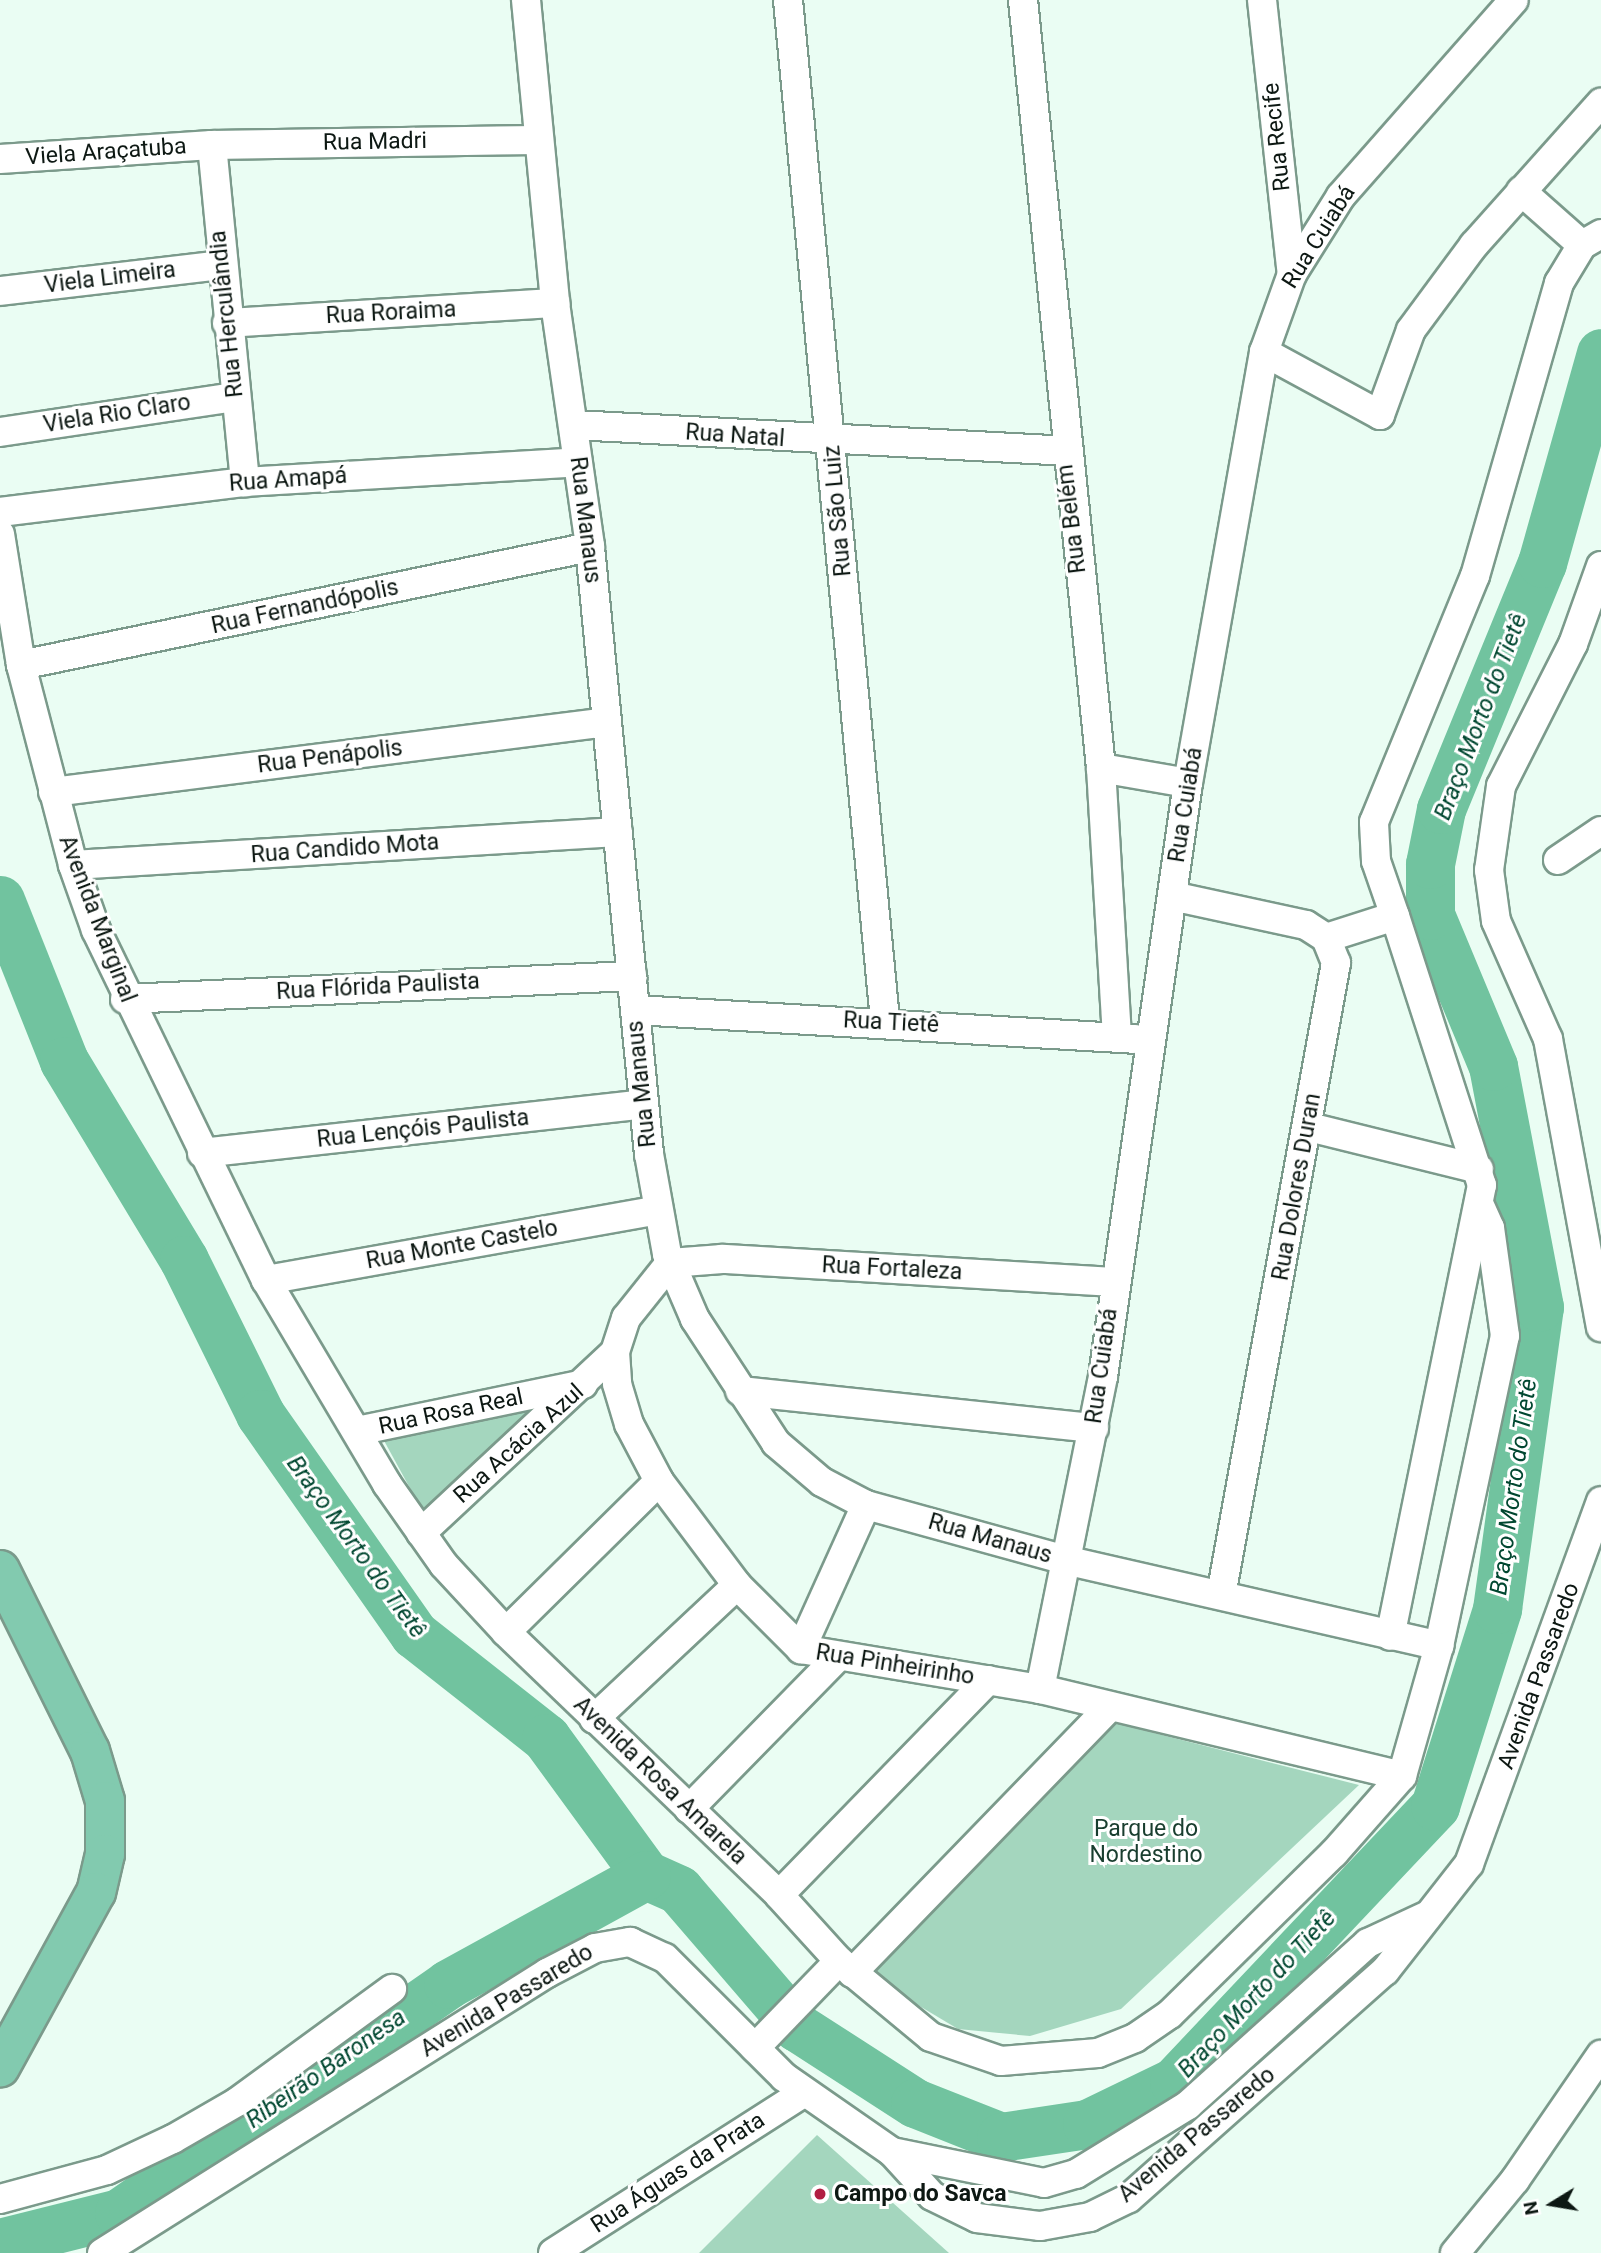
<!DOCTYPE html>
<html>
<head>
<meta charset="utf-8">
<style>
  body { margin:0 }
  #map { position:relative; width:1601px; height:2253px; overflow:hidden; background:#eafdf3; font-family:Roboto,sans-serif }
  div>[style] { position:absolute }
  .green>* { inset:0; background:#a4d6be }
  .river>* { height:49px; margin:-24.5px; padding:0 24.5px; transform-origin:24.5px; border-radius:24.5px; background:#71c39f }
  .roads { filter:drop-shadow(2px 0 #7b9a8b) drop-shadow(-2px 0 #7b9a8b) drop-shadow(0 2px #7b9a8b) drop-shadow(0 -2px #7b9a8b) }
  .street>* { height:28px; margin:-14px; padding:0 14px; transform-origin:14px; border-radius:14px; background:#fff }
  .primary>* { height:38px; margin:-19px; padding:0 19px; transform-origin:19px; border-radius:19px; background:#82caaf }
  .dots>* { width:19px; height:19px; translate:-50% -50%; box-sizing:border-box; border:4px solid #fff; border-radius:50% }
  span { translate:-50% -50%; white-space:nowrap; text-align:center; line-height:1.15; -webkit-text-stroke:6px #fff; paint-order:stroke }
  .street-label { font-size:23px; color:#0d1813 }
  .park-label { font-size:23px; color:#193e2f }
  .poi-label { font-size:23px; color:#0d1813; font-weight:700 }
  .left { translate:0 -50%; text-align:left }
  .water-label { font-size:24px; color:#004730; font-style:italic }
  .north { position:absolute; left:1517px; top:2169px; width:70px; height:70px; -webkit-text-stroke:5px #fff; paint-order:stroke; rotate:259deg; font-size:19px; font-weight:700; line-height:28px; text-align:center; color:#0d1813 }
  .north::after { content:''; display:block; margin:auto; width:24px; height:32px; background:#0d1813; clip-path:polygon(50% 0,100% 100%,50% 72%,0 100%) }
</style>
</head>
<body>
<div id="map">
  <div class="green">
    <i style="clip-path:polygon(562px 1397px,423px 1512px,382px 1437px)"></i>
    <i style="clip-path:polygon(1115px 1723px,1359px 1785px,1121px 2009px,1030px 2036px,958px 2029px,891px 1989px,874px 1968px)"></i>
    <i style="clip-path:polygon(817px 2135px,949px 2253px,699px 2253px)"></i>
  </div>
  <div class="river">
    <i style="left:0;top:900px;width:173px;rotate:68.3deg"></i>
    <i style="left:64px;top:1061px;width:232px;rotate:58.9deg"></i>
    <i style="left:184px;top:1260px;width:172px;rotate:63.7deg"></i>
    <i style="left:260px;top:1414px;width:269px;rotate:55deg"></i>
    <i style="left:414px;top:1634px;width:168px;rotate:38.2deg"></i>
    <i style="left:546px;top:1738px;width:170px;rotate:53.9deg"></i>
    <i style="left:646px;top:1875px;width:36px;rotate:24deg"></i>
    <i style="left:679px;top:1890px;width:181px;rotate:49.3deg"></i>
    <i style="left:797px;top:2027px;width:140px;rotate:32.8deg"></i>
    <i style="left:915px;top:2103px;width:92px;rotate:21.6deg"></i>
    <i style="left:1001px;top:2137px;width:87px;rotate:-8.6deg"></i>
    <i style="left:1087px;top:2124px;width:97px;rotate:-25.8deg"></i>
    <i style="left:1174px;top:2082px;width:380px;rotate:-46.6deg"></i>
    <i style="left:1435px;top:1806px;width:207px;rotate:-72.5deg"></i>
    <i style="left:1497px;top:1609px;width:305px;rotate:-82.1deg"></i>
    <i style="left:1539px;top:1307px;width:245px;rotate:-100.8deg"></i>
    <i style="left:1493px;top:1066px;width:164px;rotate:-112.6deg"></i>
    <i style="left:1430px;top:915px;width:51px;rotate:-90deg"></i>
    <i style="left:1430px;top:864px;width:56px;rotate:-78.7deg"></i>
    <i style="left:1441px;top:809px;width:266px;rotate:-67.7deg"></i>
    <i style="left:1542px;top:563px;width:218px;rotate:-74.3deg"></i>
    <i style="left:0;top:2243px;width:123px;rotate:-14.1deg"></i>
    <i style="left:119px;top:2213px;width:401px;rotate:-34.8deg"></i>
    <i style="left:448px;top:1984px;width:226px;rotate:-28.8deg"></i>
  </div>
  <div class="roads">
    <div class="street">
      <i style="left:526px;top:0;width:304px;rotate:84.5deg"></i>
      <i style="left:555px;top:303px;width:246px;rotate:81.8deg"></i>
      <i style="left:590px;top:547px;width:610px;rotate:84.45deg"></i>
      <i style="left:649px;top:1154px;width:102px;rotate:79.8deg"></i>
      <i style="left:667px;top:1254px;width:71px;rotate:66.7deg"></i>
      <i style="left:695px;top:1319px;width:148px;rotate:56.8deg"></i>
      <i style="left:776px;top:1443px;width:60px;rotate:40.3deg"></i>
      <i style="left:822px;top:1482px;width:50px;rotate:27.6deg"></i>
      <i style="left:866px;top:1505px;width:211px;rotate:15.4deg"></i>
      <i style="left:1069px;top:1561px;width:380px;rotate:12.9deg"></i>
      <i style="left:788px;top:0;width:1026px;rotate:84.57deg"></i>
      <i style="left:1023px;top:0;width:772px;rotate:84.2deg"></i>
      <i style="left:1101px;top:768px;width:269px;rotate:86.6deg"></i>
      <i style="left:1262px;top:0;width:276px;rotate:83.8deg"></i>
      <i style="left:212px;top:145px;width:339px;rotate:84.4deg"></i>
      <i style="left:0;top:159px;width:212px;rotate:-3.8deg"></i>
      <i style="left:212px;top:145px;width:326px;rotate:-0.9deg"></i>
      <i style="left:1521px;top:191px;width:81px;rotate:41.5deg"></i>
      <i style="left:0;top:291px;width:223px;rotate:-6.7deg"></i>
      <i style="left:227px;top:323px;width:329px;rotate:-3.5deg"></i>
      <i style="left:1264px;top:352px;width:132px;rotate:28.5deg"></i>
      <i style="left:1380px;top:415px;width:90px;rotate:-70deg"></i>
      <i style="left:1411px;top:330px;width:106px;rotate:-53.5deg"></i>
      <i style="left:1474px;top:245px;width:191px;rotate:-48.2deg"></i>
      <i style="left:574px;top:425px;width:491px;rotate:3deg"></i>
      <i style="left:0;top:432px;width:238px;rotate:-8.5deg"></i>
      <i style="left:0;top:512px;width:247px;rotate:-7deg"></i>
      <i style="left:245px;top:482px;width:333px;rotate:-3.4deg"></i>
      <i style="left:0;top:534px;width:133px;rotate:80.9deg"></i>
      <i style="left:21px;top:665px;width:207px;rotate:75.4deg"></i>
      <i style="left:73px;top:865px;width:69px;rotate:70.5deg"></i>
      <i style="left:96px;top:930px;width:389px;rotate:64.1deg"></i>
      <i style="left:266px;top:1280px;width:237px;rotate:59.3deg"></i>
      <i style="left:387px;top:1484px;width:99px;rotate:54.9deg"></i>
      <i style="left:444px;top:1565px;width:91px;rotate:47.2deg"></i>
      <i style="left:506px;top:1632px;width:379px;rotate:43.9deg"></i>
      <i style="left:779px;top:1895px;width:89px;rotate:47.7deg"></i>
      <i style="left:839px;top:1961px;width:119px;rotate:39.6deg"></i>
      <i style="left:931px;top:2037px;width:74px;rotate:18.9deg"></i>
      <i style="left:1001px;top:2061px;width:97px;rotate:-4.7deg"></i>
      <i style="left:1098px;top:2053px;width:40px;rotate:-22deg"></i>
      <i style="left:1135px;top:2038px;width:42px;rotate:-34.4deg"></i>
      <i style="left:1170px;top:2014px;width:230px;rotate:-44.5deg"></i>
      <i style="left:1334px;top:1853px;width:103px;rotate:-48.6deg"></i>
      <i style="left:1402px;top:1776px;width:135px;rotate:-74.1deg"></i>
      <i style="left:1439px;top:1646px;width:317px;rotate:-78deg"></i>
      <i style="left:1505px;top:1336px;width:109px;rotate:-97.9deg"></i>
      <i style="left:1490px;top:1228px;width:27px;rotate:-114deg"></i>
      <i style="left:1601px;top:566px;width:83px;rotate:109.7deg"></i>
      <i style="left:1573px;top:644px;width:159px;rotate:116.9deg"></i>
      <i style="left:1501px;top:786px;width:85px;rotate:98.1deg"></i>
      <i style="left:1489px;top:870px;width:51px;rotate:82.2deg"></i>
      <i style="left:1496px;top:921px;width:129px;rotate:66.2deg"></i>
      <i style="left:1548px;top:1039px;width:293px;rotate:79.6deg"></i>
      <i style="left:21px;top:665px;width:581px;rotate:-11.72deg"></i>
      <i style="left:1101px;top:768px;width:88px;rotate:9.8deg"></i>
      <i style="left:53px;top:792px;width:558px;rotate:-7.2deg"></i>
      <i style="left:1558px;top:860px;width:52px;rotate:-34deg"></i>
      <i style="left:73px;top:865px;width:546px;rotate:-3.47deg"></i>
      <i style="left:1172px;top:896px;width:137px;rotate:12.2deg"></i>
      <i style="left:1306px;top:925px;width:24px;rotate:33deg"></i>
      <i style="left:1326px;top:938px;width:27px;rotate:68deg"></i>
      <i style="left:1336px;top:963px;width:642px;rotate:100.31deg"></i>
      <i style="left:1395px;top:916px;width:58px;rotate:-109.1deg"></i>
      <i style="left:1376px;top:861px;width:39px;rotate:-93deg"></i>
      <i style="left:1374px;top:822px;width:266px;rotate:-67.7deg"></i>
      <i style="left:1475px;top:576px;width:305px;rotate:-74deg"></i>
      <i style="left:1559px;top:283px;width:44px;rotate:-58.8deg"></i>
      <i style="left:1582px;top:245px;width:22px;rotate:-30deg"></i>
      <i style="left:1326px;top:938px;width:72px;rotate:-17.7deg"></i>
      <i style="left:1395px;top:916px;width:283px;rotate:72.1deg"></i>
      <i style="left:1482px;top:1185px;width:460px;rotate:101.5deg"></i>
      <i style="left:125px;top:999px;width:508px;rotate:-2.6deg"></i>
      <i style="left:635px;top:1010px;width:500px;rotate:3.3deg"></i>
      <i style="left:1309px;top:1127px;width:175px;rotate:13.9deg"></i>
      <i style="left:202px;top:1153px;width:444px;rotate:-6.3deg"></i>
      <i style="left:266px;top:1280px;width:398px;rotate:-10.1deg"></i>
      <i style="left:1114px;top:1282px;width:393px;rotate:-176.6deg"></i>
      <i style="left:722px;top:1259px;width:52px;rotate:175.6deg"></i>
      <i style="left:670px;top:1263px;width:70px;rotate:128.7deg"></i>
      <i style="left:626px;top:1318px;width:36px;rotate:108deg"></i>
      <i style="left:615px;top:1352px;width:32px;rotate:86deg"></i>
      <i style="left:617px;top:1384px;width:42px;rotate:73.3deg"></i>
      <i style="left:629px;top:1424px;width:64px;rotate:62.2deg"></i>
      <i style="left:659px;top:1481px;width:130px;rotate:53.1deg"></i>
      <i style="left:737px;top:1585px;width:91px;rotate:45deg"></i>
      <i style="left:801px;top:1649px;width:242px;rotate:9.5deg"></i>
      <i style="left:1040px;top:1689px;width:372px;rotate:13.5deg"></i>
      <i style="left:740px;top:1391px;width:356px;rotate:6deg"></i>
      <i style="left:357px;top:1431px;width:231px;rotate:-11.7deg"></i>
      <i style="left:421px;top:1533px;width:265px;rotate:-43deg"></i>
      <i style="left:506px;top:1632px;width:215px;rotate:-44.6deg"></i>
      <i style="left:801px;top:1649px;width:158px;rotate:-65.7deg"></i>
      <i style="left:1040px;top:1689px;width:318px;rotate:-78.6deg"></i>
      <i style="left:1103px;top:1377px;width:600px;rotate:-81.86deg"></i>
      <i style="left:1188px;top:783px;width:438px;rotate:-80deg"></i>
      <i style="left:1264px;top:352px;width:83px;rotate:-70.3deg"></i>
      <i style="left:1292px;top:274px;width:92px;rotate:-57.9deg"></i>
      <i style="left:1341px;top:196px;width:261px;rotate:-48.6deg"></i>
      <i style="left:594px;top:1719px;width:196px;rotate:-43.1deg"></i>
      <i style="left:689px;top:1809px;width:210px;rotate:-45.6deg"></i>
      <i style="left:779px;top:1895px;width:300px;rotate:-45.8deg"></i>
      <i style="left:852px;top:1973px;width:371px;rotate:-45.9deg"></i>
      <i style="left:755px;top:2048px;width:121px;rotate:-46deg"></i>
      <i style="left:892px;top:2152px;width:155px;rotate:11.5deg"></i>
      <i style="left:1044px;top:2183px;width:33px;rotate:-16deg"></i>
      <i style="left:1076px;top:2174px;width:132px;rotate:-31.6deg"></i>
      <i style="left:1188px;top:2105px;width:242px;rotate:-42deg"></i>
      <i style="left:1368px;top:1943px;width:62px;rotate:-24.9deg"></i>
      <i style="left:0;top:2199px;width:111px;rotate:-15.2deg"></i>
      <i style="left:107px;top:2170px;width:73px;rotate:-25.2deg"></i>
      <i style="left:173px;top:2139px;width:74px;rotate:-30deg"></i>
      <i style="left:237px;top:2102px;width:192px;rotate:-36.1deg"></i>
      <i style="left:102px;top:2253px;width:526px;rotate:-32.18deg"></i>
      <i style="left:547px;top:1973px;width:54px;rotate:-27.5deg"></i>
      <i style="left:595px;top:1948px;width:36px;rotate:-10deg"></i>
      <i style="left:630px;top:1942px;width:38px;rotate:25deg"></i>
      <i style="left:665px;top:1958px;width:168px;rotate:45deg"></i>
      <i style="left:784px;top:2077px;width:131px;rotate:34.8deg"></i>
      <i style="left:892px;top:2152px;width:59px;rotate:47.7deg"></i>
      <i style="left:932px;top:2196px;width:50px;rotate:26.1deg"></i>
      <i style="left:977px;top:2218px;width:64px;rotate:7.2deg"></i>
      <i style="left:1040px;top:2226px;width:51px;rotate:-10.2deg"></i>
      <i style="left:1090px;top:2217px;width:43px;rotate:-26deg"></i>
      <i style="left:1129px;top:2198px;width:342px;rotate:-41.6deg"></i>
      <i style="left:1385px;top:1971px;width:136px;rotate:-51.9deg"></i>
      <i style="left:1469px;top:1864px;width:386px;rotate:-70deg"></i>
      <i style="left:553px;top:2253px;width:297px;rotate:-32.6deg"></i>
      <i style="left:1455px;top:2253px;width:94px;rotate:-50.6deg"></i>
      <i style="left:1515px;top:2180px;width:152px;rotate:-55.5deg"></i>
    </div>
    <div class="primary">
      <i style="left:0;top:1570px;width:202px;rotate:63.6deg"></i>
      <i style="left:90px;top:1751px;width:52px;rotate:73.3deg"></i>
      <i style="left:105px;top:1801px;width:53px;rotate:90deg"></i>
      <i style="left:105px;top:1854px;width:39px;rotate:103deg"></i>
      <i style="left:96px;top:1892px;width:200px;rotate:118.7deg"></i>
    </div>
  </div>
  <div class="dots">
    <i style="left:820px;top:2194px;background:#b11e42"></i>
  </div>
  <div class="street-label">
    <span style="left:1277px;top:137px;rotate:-96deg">Rua Recife</span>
    <span style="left:375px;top:142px;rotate:-1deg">Rua Madri</span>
    <span style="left:106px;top:152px;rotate:-4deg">Viela Araçatuba</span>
    <span style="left:1319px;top:237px;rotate:-58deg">Rua Cuiabá</span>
    <span style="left:110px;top:278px;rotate:-7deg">Viela Limeira</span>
    <span style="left:391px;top:313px;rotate:-3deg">Rua Roraima</span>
    <span style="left:227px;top:314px;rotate:-96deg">Rua Herculândia</span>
    <span style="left:117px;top:414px;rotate:-9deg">Viela Rio Claro</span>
    <span style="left:735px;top:436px;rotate:4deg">Rua Natal</span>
    <span style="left:288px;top:480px;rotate:-4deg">Rua Amapá</span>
    <span style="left:838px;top:511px;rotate:-95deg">Rua São Luiz</span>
    <span style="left:1072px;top:519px;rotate:-97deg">Rua Belém</span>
    <span style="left:585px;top:520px;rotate:83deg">Rua Manaus</span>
    <span style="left:305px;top:607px;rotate:-12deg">Rua Fernandópolis</span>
    <span style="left:330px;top:757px;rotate:-7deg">Rua Penápolis</span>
    <span style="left:1186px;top:805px;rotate:-81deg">Rua Cuiabá</span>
    <span style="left:345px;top:849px;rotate:-4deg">Rua Candido Mota</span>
    <span style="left:97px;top:919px;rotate:69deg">Avenida Marginal</span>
    <span style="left:378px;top:987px;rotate:-3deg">Rua Flórida Paulista</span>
    <span style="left:891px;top:1023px;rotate:3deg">Rua Tietê</span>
    <span style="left:642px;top:1084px;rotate:-96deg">Rua Manaus</span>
    <span style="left:423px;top:1129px;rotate:-6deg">Rua Lençóis Paulista</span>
    <span style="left:1297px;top:1187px;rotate:-80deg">Rua Dolores Duran</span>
    <span style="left:462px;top:1245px;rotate:-10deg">Rua Monte Castelo</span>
    <span style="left:892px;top:1269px;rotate:3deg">Rua Fortaleza</span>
    <span style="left:1102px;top:1366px;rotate:-82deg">Rua Cuiabá</span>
    <span style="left:451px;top:1412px;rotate:-12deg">Rua Rosa Real</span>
    <span style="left:519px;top:1444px;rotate:-42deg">Rua Acácia Azul</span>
    <span style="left:990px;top:1539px;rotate:16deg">Rua Manaus</span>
    <span style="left:895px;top:1665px;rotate:9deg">Rua Pinheirinho</span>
    <span style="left:1539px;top:1676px;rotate:-70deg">Avenida Passaredo</span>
    <span style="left:660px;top:1781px;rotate:44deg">Avenida Rosa Amarela</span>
    <span style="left:507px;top:2001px;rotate:-31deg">Avenida Passaredo</span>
    <span style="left:1197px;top:2135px;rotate:-40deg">Avenida Passaredo</span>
    <span style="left:678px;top:2173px;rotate:-33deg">Rua Águas da Prata</span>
  </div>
  <div class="park-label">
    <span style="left:1146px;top:1842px">Parque do<br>Nordestino</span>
  </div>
  <div class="poi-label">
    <span class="left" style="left:834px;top:2194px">Campo do Savca</span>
  </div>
  <div class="water-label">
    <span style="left:1481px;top:717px;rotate:-69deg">Braço Morto do Tietê</span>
    <span style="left:1514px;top:1487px;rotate:-82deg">Braço Morto do Tietê</span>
    <span style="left:356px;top:1547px;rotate:54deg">Braço Morto do Tietê</span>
    <span style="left:1257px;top:1994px;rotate:-47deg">Braço Morto do Tietê</span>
    <span style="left:326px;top:2069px;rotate:-35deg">Ribeirão Baronesa</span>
  </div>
  <div class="north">N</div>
</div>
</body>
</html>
